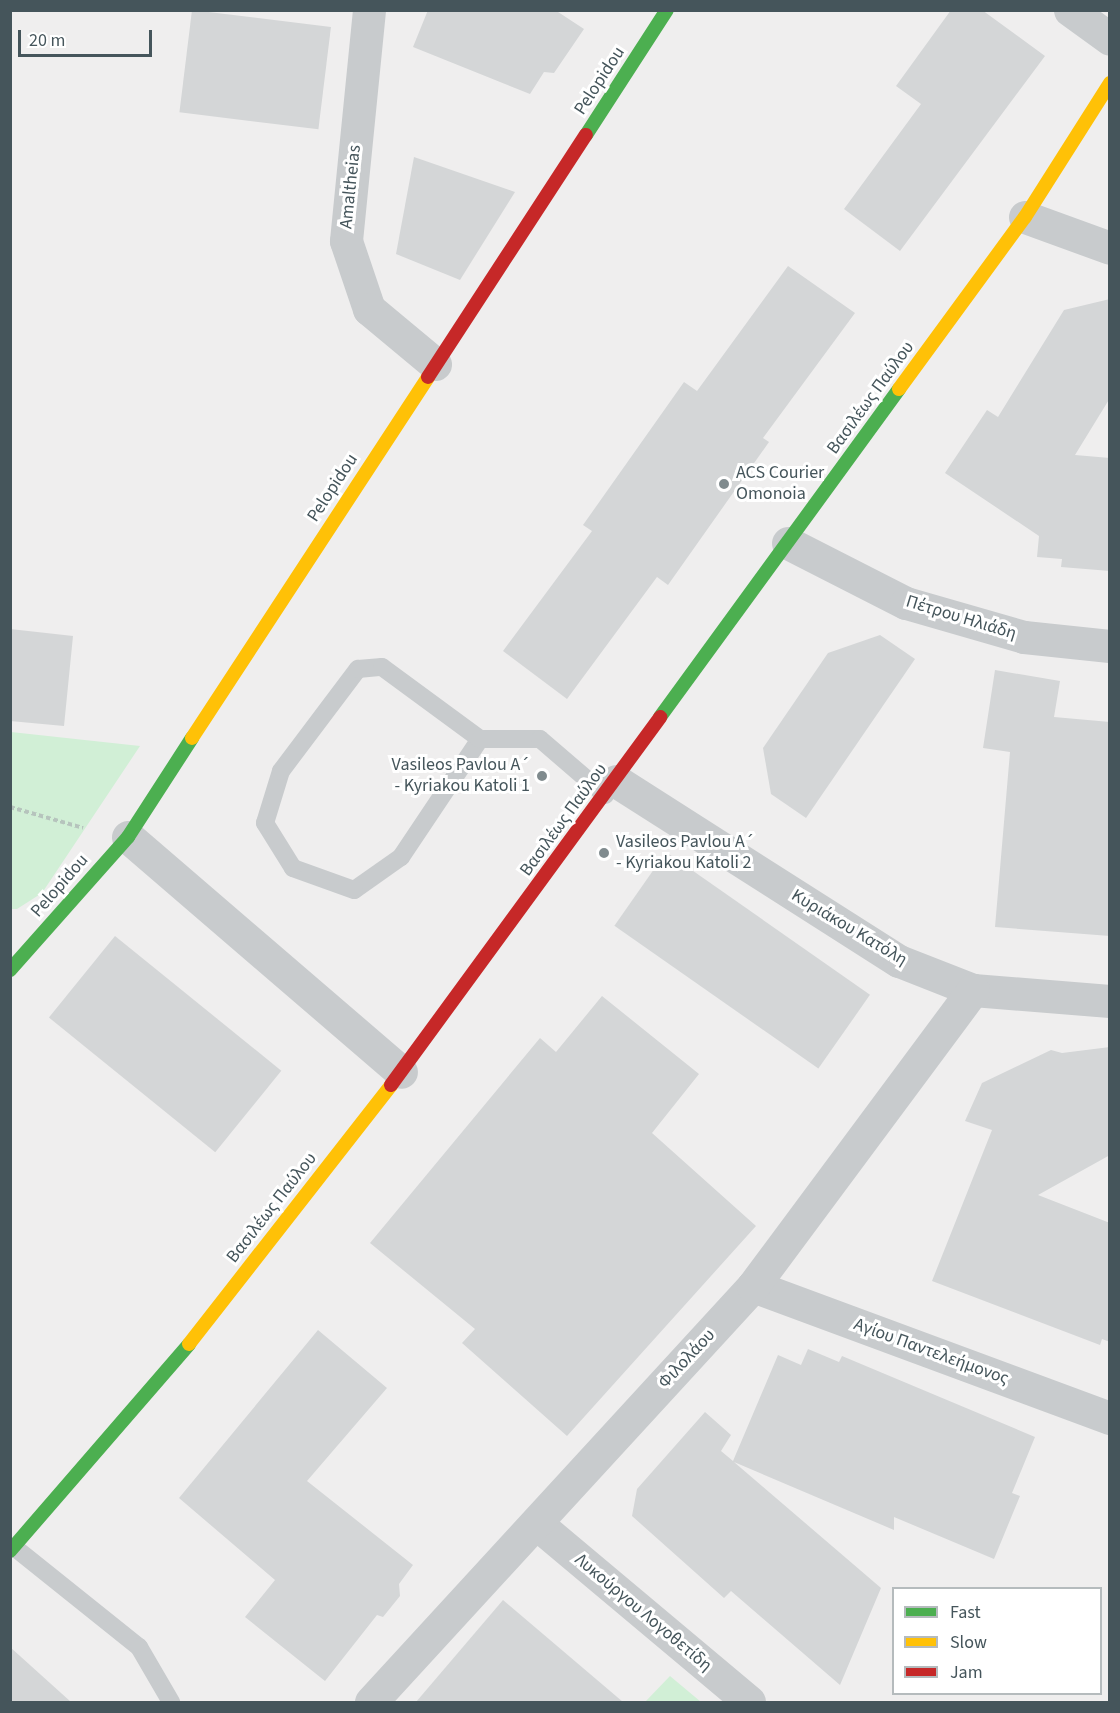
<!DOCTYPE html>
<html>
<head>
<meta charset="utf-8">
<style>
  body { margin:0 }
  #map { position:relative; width:1120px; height:1713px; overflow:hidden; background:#efeeee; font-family:"Source Sans 3",sans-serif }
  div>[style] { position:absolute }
  .green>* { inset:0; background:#d1efd6 }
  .building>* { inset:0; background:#d4d6d7; transform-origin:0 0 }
  .path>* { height:4px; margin-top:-2px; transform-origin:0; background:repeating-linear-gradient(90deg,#b6c4bd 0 4.5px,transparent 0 7.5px) }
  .lane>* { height:18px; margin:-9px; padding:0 9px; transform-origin:9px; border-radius:9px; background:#c8cbcd }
  .street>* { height:33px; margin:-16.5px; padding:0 16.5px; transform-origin:16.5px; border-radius:16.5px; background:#c8cbcd }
  .fast>* { height:14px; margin:-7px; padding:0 7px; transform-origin:7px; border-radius:7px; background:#4caf50 }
  .slow>* { height:14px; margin:-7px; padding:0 7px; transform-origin:7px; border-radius:7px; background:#ffc107 }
  .jam>* { height:14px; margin:-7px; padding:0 7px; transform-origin:7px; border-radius:7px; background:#c62828 }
  .dots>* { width:16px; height:16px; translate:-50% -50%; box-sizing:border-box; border:3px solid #fff; border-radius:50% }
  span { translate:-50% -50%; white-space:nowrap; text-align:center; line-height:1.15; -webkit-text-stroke:6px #fff; paint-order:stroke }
  .street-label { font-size:18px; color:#45555b }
  .poi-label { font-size:18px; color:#45555b }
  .left { translate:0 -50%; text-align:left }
  .right { translate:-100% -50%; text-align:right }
  .frame { position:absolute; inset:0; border:12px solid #45555b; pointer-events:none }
  .legend { position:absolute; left:892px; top:1587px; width:210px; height:108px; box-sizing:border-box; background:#fff; border:2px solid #b5bbbd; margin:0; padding:8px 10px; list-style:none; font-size:18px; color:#45555b }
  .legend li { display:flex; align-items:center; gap:12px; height:30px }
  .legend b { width:30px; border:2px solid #b5bbbd }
  .scale { position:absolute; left:18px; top:30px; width:134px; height:27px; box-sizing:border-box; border:3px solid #45555b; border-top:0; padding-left:8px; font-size:18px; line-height:21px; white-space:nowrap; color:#45555b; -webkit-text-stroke:4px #fff; paint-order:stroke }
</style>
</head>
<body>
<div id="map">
  <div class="green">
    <i style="clip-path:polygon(11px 732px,140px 746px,42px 893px,17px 909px,10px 909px)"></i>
    <i style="clip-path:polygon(670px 1676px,701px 1702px,645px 1702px)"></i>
  </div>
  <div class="building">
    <i style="left:192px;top:10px;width:140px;height:103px;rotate:7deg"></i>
    <i style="clip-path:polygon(428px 10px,555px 10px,584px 29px,554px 73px,544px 72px,530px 94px,413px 47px)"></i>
    <i style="clip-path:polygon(951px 10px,982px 10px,1045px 56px,900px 251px,844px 209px,921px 104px,896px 86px)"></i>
    <i style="clip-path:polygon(414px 157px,515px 192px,460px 280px,396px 254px)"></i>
    <i style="clip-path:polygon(788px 266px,855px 313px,763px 438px,769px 442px,668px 585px,657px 577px,567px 699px,503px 651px,592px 531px,583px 525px,684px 382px,697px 391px)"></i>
    <i style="clip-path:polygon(1110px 299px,1110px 398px,1075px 455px,1110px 458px,1110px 571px,1061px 567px,1062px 559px,1037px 557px,1039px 536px,945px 473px,987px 410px,998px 417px,1064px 310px)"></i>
    <i style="clip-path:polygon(10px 629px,73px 636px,64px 726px,10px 721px)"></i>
    <i style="clip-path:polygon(880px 635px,915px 659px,806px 818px,771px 794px,763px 748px,828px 653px)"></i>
    <i style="clip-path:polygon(995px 670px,1060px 681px,1054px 717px,1110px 722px,1110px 936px,995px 927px,1010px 752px,983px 748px)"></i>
    <i style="left:666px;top:852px;width:249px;height:90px;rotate:35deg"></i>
    <i style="left:115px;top:936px;width:214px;height:105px;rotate:39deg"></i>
    <i style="clip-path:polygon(602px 996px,699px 1074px,652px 1133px,756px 1226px,567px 1436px,462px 1343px,475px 1329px,370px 1243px,540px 1038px,556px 1052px)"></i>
    <i style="clip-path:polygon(1110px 1047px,1110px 1155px,1038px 1195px,1110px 1223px,1110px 1342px,1102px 1339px,1100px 1345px,932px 1281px,992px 1130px,965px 1121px,982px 1083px,1051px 1050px,1062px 1053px)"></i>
    <i style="clip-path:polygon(318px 1330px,387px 1388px,307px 1481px,413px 1565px,399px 1584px,400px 1596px,383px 1617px,377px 1615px,325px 1681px,245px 1617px,275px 1580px,179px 1498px)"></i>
    <i style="clip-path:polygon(808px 1349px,839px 1362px,842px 1356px,1035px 1437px,1012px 1493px,1020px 1496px,994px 1559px,894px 1517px,894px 1530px,734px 1462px,881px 1588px,840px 1685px,731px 1591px,724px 1598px,632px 1516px,637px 1489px,705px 1412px,731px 1435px,721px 1451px,733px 1461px,778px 1355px,801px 1365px)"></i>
    <i style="clip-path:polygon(503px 1600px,623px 1702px,416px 1702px)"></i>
    <i style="clip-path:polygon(10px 1647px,71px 1702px,10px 1702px)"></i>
  </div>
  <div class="path">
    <i style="left:10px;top:807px;width:76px;rotate:16deg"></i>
  </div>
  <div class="lane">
    <i style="left:480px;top:739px;width:142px;rotate:123.8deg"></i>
    <i style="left:401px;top:857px;width:57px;rotate:144.9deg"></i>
    <i style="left:354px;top:890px;width:65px;rotate:-160.2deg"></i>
    <i style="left:293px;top:868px;width:53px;rotate:-121.9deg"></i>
    <i style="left:265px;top:823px;width:54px;rotate:-72.9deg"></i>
    <i style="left:281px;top:771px;width:128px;rotate:-53deg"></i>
    <i style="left:358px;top:669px;width:24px;rotate:-5deg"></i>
    <i style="left:382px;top:667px;width:122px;rotate:36.3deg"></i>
    <i style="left:480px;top:739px;width:60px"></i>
    <i style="left:540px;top:739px;width:86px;rotate:40.7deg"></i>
    <i style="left:14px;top:1547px;width:160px;rotate:38.7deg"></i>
    <i style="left:139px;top:1647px;width:64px;rotate:59.8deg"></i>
  </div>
  <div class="street">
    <i style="left:369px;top:10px;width:232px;rotate:95.7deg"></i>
    <i style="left:346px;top:241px;width:72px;rotate:71.3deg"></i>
    <i style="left:369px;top:309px;width:86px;rotate:39.8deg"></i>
    <i style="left:1070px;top:10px;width:49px;rotate:35.9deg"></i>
    <i style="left:1025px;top:217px;width:90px;rotate:20deg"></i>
    <i style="left:788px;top:543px;width:132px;rotate:27deg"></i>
    <i style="left:906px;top:603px;width:123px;rotate:16.1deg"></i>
    <i style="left:1024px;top:637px;width:86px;rotate:6deg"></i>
    <i style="left:616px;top:781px;width:335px;rotate:32.5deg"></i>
    <i style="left:899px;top:961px;width:79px;rotate:21.4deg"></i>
    <i style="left:973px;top:990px;width:137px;rotate:4.6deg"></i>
    <i style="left:128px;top:837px;width:360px;rotate:40.7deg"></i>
    <i style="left:753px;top:1286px;width:381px;rotate:20.3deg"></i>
    <i style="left:536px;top:1523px;width:278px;rotate:40deg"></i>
    <i style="left:371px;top:1702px;width:565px;rotate:-47.44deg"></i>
    <i style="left:753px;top:1286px;width:369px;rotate:-53.4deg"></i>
  </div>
  <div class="fast">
    <i style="left:586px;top:135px;width:149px;rotate:-57.1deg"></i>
    <i style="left:660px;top:717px;width:406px;rotate:-53.9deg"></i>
    <i style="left:10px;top:970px;width:178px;rotate:-48.4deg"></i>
    <i style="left:128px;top:837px;width:118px;rotate:-57.1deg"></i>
    <i style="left:10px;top:1551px;width:274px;rotate:-49.1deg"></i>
  </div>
  <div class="slow">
    <i style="left:899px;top:389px;width:213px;rotate:-53.8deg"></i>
    <i style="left:1025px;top:217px;width:159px;rotate:-57.6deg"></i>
    <i style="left:192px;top:738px;width:431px;rotate:-56.8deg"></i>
    <i style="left:189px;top:1344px;width:328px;rotate:-52deg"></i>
  </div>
  <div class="jam">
    <i style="left:428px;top:377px;width:289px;rotate:-56.9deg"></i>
    <i style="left:391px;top:1085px;width:456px;rotate:-53.8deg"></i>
  </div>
  <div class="dots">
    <i style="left:724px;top:484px;background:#808b8e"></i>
    <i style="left:542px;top:776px;background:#808b8e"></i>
    <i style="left:604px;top:853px;background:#808b8e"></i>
  </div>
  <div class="street-label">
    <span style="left:600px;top:81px;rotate:-57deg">Pelopidou</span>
    <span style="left:351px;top:187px;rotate:-84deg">Amaltheias</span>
    <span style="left:871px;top:398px;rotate:-54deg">Βασιλέως Παύλου</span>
    <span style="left:333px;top:488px;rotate:-57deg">Pelopidou</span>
    <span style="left:961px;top:618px;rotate:17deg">Πέτρου Ηλιάδη</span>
    <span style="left:564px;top:820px;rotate:-54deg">Βασιλέως Παύλου</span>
    <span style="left:60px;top:886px;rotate:-49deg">Pelopidou</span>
    <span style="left:849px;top:928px;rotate:31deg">Κυριάκου Κατόλη</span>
    <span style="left:272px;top:1208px;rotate:-52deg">Βασιλέως Παύλου</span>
    <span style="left:931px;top:1352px;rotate:20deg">Αγίου Παντελεήμονος</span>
    <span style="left:687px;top:1359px;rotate:-47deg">Φιλολάου</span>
    <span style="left:643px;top:1613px;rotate:40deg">Λυκούργου Λογοθετίδη</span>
  </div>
  <div class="poi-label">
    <span class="left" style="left:736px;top:484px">ACS Courier<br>Omonoia</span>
    <span class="right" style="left:530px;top:776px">Vasileos Pavlou A´<br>- Kyriakou Katoli 1</span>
    <span class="left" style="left:616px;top:853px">Vasileos Pavlou A´<br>- Kyriakou Katoli 2</span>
  </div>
  <div class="frame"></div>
  <ul class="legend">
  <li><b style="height:8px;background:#4caf50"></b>Fast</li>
  <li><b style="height:8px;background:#ffc107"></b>Slow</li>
  <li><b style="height:8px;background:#c62828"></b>Jam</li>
  </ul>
  <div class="scale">20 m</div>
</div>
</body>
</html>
